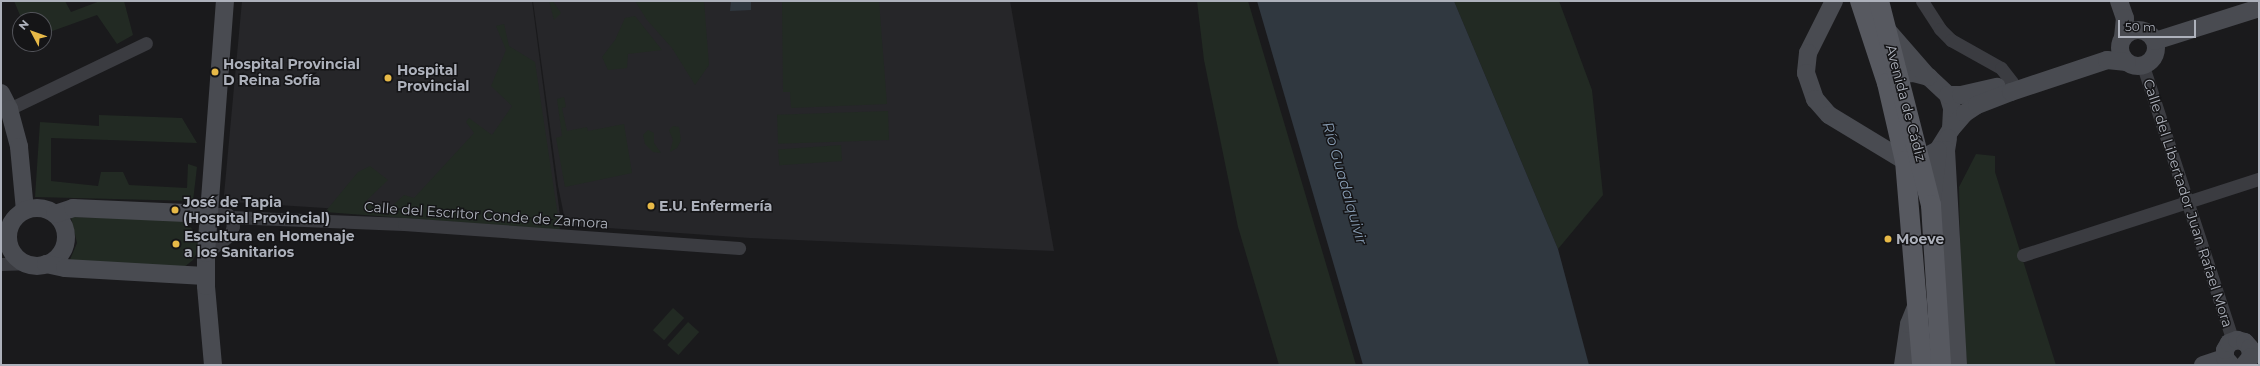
<!DOCTYPE html>
<html>
<head>
<meta charset="utf-8">
<style>
  body { margin:0 }
  #map { position:relative; width:2260px; height:366px; overflow:hidden; background:#1a1a1c; font-family:Montserrat,sans-serif }
  div>[style] { position:absolute }
  .built>* { inset:0; background:#262629 }
  .green>* { inset:0; background:#222a23; transform-origin:0 0 }
  .water>* { inset:0; background:#303840 }
  .street>* { height:13px; margin:-6.5px; padding:0 6.5px; transform-origin:6.5px; border-radius:6.5px; background:#3b3c41 }
  .secondary>* { height:18px; margin:-9px; padding:0 9px; transform-origin:9px; border-radius:9px; background:#494b51 }
  .secondary>.ring { margin:-9px; padding:0; box-sizing:content-box; background:none; border:18px solid #494b51; border-radius:50% }
  .primary>* { height:20px; margin:-10px; padding:0 10px; transform-origin:10px; border-radius:10px; background:#575960 }
  .dots>* { width:11px; height:11px; translate:-50% -50%; box-sizing:border-box; border:2px solid #151517; border-radius:50% }
  span { translate:-50% -50%; white-space:nowrap; text-align:center; line-height:1.15; -webkit-text-stroke:3px #151517; paint-order:stroke }
  .poi-label { font-size:14px; color:#adb1bb; font-weight:700 }
  .left { translate:0 -50%; text-align:left }
  .street-label { font-size:14px; color:#adb1bb }
  .water-label { font-size:15px; color:#879cb3; font-style:italic }
  .frame { position:absolute; inset:0; border:2px solid #adb1bb; pointer-events:none }
  .north { position:absolute; left:12px; top:12px; width:40px; height:40px; box-sizing:border-box; background:#151517; border:1px solid #525359; border-radius:50%; rotate:311deg; font-size:11px; font-weight:700; line-height:16px; text-align:center; color:#adb1bb }
  .north::after { content:''; display:block; margin:auto; width:14px; height:18px; background:#e7b947; clip-path:polygon(50% 0,100% 100%,50% 72%,0 100%) }
  .scale { position:absolute; left:2118px; top:20px; width:78px; height:18px; box-sizing:border-box; border:2px solid #adb1bb; border-top:0; padding-left:5px; font-size:12px; line-height:14px; white-space:nowrap; color:#adb1bb; -webkit-text-stroke:3px #151517; paint-order:stroke }
</style>
</head>
<body>
<div id="map">
  <div class="built">
    <i style="clip-path:polygon(242px 1px,532px 1px,561px 223px,232px 202px,224px 195px)"></i>
    <i style="clip-path:polygon(533px 1px,1010px 1px,1054px 251px,750px 238px,566px 225px,558px 186px)"></i>
  </div>
  <div class="green">
    <i style="clip-path:polygon(14px 1px,65px 1px,71px 12px,100px 1px,124px 1px,133px 35px,117px 44px,97px 15px,44px 34px,44px 20px,22px 20px)"></i>
    <i style="clip-path:polygon(549px 1px,553px 1px,561px 13px,554px 20px)"></i>
    <i style="clip-path:polygon(635px 1px,704px 1px,709px 65px,695px 85px,672px 48px,647px 20px)"></i>
    <i style="clip-path:polygon(782px 1px,879px 1px,887px 104px,791px 108px,790px 92px,783px 92px)"></i>
    <i style="clip-path:polygon(1197px 1px,1248px 1px,1356px 365px,1279px 365px,1238px 227px,1204px 60px)"></i>
    <i style="clip-path:polygon(1454px 1px,1559px 1px,1592px 90px,1603px 195px,1558px 249px)"></i>
    <i style="clip-path:polygon(635px 16px,662px 50px,628px 54px,627px 68px,608px 70px,602px 57px,615px 40px,625px 18px)"></i>
    <i style="clip-path:polygon(504px 24px,509px 46px,535px 62px,560px 230px,325px 212px,358px 172px,370px 166px,388px 180px,365px 202px,392px 206px,404px 195px,414px 198px,474px 133px,466px 122px,469px 118px,492px 135px,512px 106px,491px 86px,506px 50px,496px 26px)"></i>
    <i style="clip-path:polygon(564px 97px,566px 107px,562px 108px,567px 131px,587px 127px,588px 131px,624px 124px,632px 173px,565px 187px,556px 138px,562px 136px,557px 99px)"></i>
    <i style="left:888px;top:111px;width:29px;height:111px;rotate:88deg"></i>
    <i style="clip-path:polygon(99px 115px,182px 118px,197px 143px,51px 138px,51px 181px,98px 186px,101px 172px,123px 172px,129px 185px,187px 188px,188px 164px,197px 167px,193px 201px,35px 197px,40px 122px,99px 126px)"></i>
    <i style="clip-path:polygon(673px 126px,679px 127px,681px 140px,677px 148px,670px 152px,673px 140px,669px 130px)"></i>
    <i style="clip-path:polygon(648px 130px,654px 133px,654px 143px,661px 153px,653px 152px,645px 144px,643px 135px)"></i>
    <i style="left:841px;top:145px;width:16px;height:63px;rotate:86deg"></i>
    <i style="clip-path:polygon(1976px 154px,1995px 156px,1995px 172px,2056px 365px,1967px 365px,1961px 288px,1959px 187px)"></i>
    <i style="clip-path:polygon(71px 217px,173px 219px,186px 222px,198px 236px,199px 249px,193px 260px,183px 268px,69px 262px,77px 243px)"></i>
    <i style="left:673px;top:308px;width:15px;height:30px;rotate:42deg"></i>
    <i style="left:688px;top:322px;width:15px;height:31px;rotate:42deg"></i>
  </div>
  <div class="water">
    <i style="clip-path:polygon(731px 1px,751px 1px,751px 10px,730px 11px)"></i>
    <i style="clip-path:polygon(1257px 1px,1454px 1px,1558px 249px,1589px 365px,1363px 365px)"></i>
  </div>
  <div class="street">
    <i style="left:1922px;top:1px;width:33px;rotate:57deg"></i>
    <i style="left:1940px;top:29px;width:16px;rotate:45deg"></i>
    <i style="left:1951px;top:40px;width:57px;rotate:29.2deg"></i>
    <i style="left:2001px;top:68px;width:18px;rotate:52deg"></i>
    <i style="left:2143px;top:66px;width:289px;rotate:71.9deg"></i>
    <i style="left:9px;top:109px;width:152px;rotate:-25.7deg"></i>
    <i style="left:231px;top:217px;width:173px;rotate:2.3deg"></i>
    <i style="left:404px;top:224px;width:336px;rotate:4.1deg"></i>
    <i style="left:1px;top:238px;width:11px;rotate:-45deg"></i>
    <i style="left:206px;top:253px;width:30px;rotate:-37deg"></i>
    <i style="left:230px;top:235px;width:9px;rotate:-72deg"></i>
    <i style="left:233px;top:226px;width:9px;rotate:-103deg"></i>
    <i style="left:231px;top:217px;width:5px;rotate:-143deg"></i>
    <i style="left:227px;top:214px;width:18px;rotate:180deg"></i>
    <i style="left:2023px;top:255px;width:248px;rotate:-17.9deg"></i>
    <i style="left:1px;top:264px;width:24px;rotate:-2deg"></i>
  </div>
  <div class="secondary">
    <i style="left:1834px;top:1px;width:58px;rotate:116.6deg"></i>
    <i style="left:1808px;top:53px;width:20px;rotate:96deg"></i>
    <i style="left:1806px;top:73px;width:28px;rotate:71deg"></i>
    <i style="left:1815px;top:99px;width:21px;rotate:49deg"></i>
    <i style="left:1829px;top:115px;width:89px;rotate:31.2deg"></i>
    <i style="left:1905px;top:161px;width:16px;rotate:-7deg"></i>
    <i style="left:1921px;top:159px;width:19px;rotate:-28deg"></i>
    <i style="left:1938px;top:150px;width:25px;rotate:-58deg"></i>
    <i style="left:1951px;top:129px;width:21px;rotate:-87deg"></i>
    <i style="left:1952px;top:108px;width:14px;rotate:-107deg"></i>
    <i style="left:1948px;top:95px;width:26px;rotate:-137deg"></i>
    <i style="left:1929px;top:77px;width:16px;rotate:-166deg"></i>
    <i style="left:1913px;top:73px;width:18px;rotate:174deg"></i>
    <i style="left:1895px;top:75px;width:11px;rotate:139deg"></i>
    <i style="left:2119px;top:1px;width:18px;rotate:71deg"></i>
    <i style="left:2125px;top:18px;width:19px;rotate:96deg"></i>
    <i class="ring" style="left:2120px;top:30px;width:18px;height:18px"></i>
    <i style="left:1887px;top:30px;width:62px;rotate:48.9deg"></i>
    <i style="left:2155px;top:41px;width:109px;rotate:-17.6deg"></i>
    <i style="left:1px;top:93px;width:18px;rotate:63deg"></i>
    <i style="left:9px;top:109px;width:39px;rotate:75deg"></i>
    <i style="left:19px;top:147px;width:63px;rotate:84.6deg"></i>
    <i style="left:1948px;top:95px;width:13px"></i>
    <i style="left:1961px;top:95px;width:37px;rotate:-13deg"></i>
    <i style="left:1951px;top:129px;width:21px;rotate:-49deg"></i>
    <i style="left:1965px;top:113px;width:14px;rotate:-34deg"></i>
    <i style="left:1977px;top:105px;width:36px;rotate:-21deg"></i>
    <i style="left:2011px;top:92px;width:101px;rotate:-18.4deg"></i>
    <i style="left:2107px;top:60px;width:20px;rotate:6deg"></i>
    <i style="left:1948px;top:138px;width:12px;rotate:99deg"></i>
    <i style="left:1946px;top:150px;width:215px;rotate:86.8deg"></i>
    <i style="left:1932px;top:200px;width:50px;rotate:-83.2deg"></i>
    <i class="ring" style="left:8px;top:208px;width:40px;height:40px"></i>
    <i style="left:55px;top:214px;width:19px;rotate:-18deg"></i>
    <i style="left:73px;top:208px;width:136px;rotate:2.5deg"></i>
    <i style="left:46px;top:264px;width:19px;rotate:12deg"></i>
    <i style="left:65px;top:268px;width:140px;rotate:3.3deg"></i>
    <i style="left:213px;top:365px;width:79px;rotate:-95.1deg"></i>
    <i style="left:206px;top:286px;width:33px;rotate:-90deg"></i>
    <i style="left:206px;top:253px;width:253px;rotate:-85.7deg"></i>
    <i style="left:1903px;top:365px;width:41px;rotate:-81.7deg"></i>
    <i style="left:1909px;top:324px;width:24px;rotate:-68deg"></i>
    <i style="left:2203px;top:365px;width:23px;rotate:-18deg"></i>
    <i style="left:2231px;top:365px;width:9px;rotate:-131deg"></i>
    <i style="left:2225px;top:358px;width:8px;rotate:-90deg"></i>
    <i style="left:2225px;top:350px;width:8px;rotate:-60deg"></i>
    <i style="left:2229px;top:343px;width:9px;rotate:-21deg"></i>
    <i style="left:2237px;top:340px;width:8px;rotate:14deg"></i>
    <i style="left:2245px;top:342px;width:8px;rotate:50deg"></i>
    <i style="left:2250px;top:348px;width:9px;rotate:84deg"></i>
    <i style="left:2251px;top:357px;width:11px;rotate:131deg"></i>
  </div>
  <div class="primary">
    <i style="left:1860px;top:1px;width:86px;rotate:71.8deg"></i>
    <i style="left:1887px;top:83px;width:80px;rotate:77deg"></i>
    <i style="left:1905px;top:161px;width:205px;rotate:85.2deg"></i>
    <i style="left:1879px;top:1px;width:211px;rotate:75.7deg"></i>
    <i style="left:1931px;top:205px;width:160px;rotate:86.4deg"></i>
  </div>
  <div class="dots">
    <i style="left:215px;top:72px;background:#e7b947"></i>
    <i style="left:388px;top:78px;background:#e7b947"></i>
    <i style="left:651px;top:206px;background:#e7b947"></i>
    <i style="left:175px;top:210px;background:#e7b947"></i>
    <i style="left:1888px;top:239px;background:#e7b947"></i>
    <i style="left:176px;top:244px;background:#e7b947"></i>
  </div>
  <div class="poi-label">
    <span class="left" style="left:223px;top:72px">Hospital Provincial<br>D Reina Sofía</span>
    <span class="left" style="left:397px;top:78px">Hospital<br>Provincial</span>
    <span class="left" style="left:183px;top:210px">José de Tapia<br>(Hospital Provincial)</span>
    <span class="left" style="left:659px;top:206px">E.U. Enfermería</span>
    <span class="left" style="left:184px;top:244px">Escultura en Homenaje<br>a los Sanitarios</span>
    <span class="left" style="left:1896px;top:239px">Moeve</span>
  </div>
  <div class="street-label">
    <span style="left:1906px;top:103px;rotate:75deg">Avenida de Cádiz</span>
    <span style="left:2188px;top:203px;rotate:72deg">Calle del Libertador Juan Rafael Mora</span>
    <span style="left:486px;top:215px;rotate:4deg">Calle del Escritor Conde de Zamora</span>
  </div>
  <div class="water-label">
    <span style="left:1345px;top:183px;rotate:74deg">Río Guadalquivir</span>
  </div>
  <div class="frame"></div>
  <div class="north">N</div>
  <div class="scale">50 m</div>
</div>
</body>
</html>
